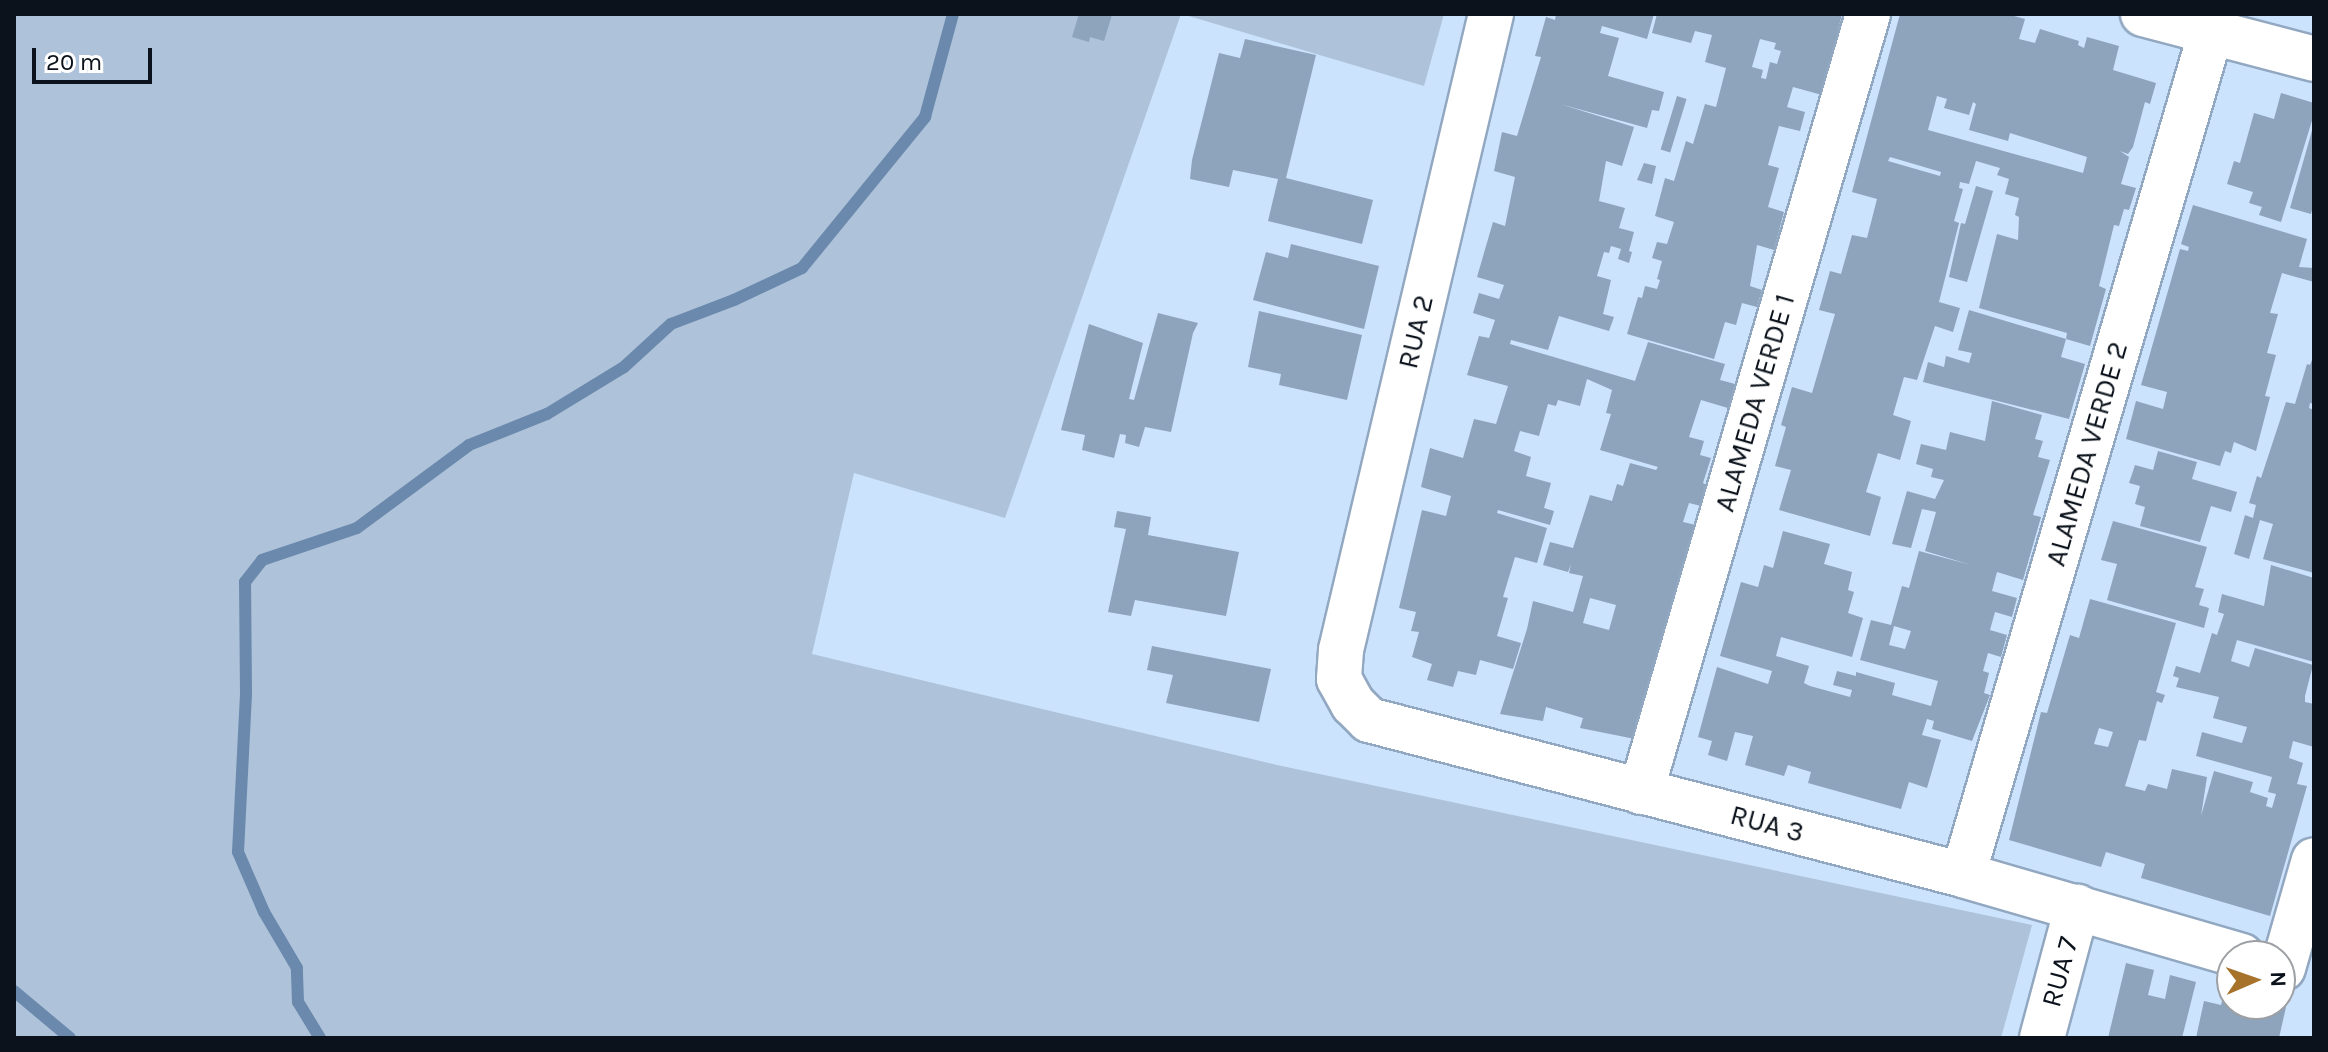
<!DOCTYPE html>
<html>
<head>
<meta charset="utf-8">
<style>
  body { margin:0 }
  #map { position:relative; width:2328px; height:1052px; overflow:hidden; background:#cce3fd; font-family:Karla,sans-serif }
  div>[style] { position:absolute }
  .green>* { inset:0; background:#aec2da }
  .stream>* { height:12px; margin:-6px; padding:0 6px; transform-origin:6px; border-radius:6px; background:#6a89ac }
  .building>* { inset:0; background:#8ea3bc; transform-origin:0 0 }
  .roads { filter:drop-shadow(2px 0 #92a8c1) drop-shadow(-2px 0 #92a8c1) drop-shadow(0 2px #92a8c1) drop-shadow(0 -2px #92a8c1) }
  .minor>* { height:44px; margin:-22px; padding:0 22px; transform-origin:22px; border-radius:22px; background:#fff }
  span { translate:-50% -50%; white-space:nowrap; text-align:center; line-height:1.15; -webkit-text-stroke:7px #fff; paint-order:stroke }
  .street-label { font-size:28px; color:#0b121b }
  .frame { position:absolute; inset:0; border:16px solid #0b121b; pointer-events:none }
  .north { position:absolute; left:2216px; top:940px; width:80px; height:80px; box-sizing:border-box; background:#fff; border:2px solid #9da0a4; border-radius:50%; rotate:88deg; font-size:22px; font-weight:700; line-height:32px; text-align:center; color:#0b121b }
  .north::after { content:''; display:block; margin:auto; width:28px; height:36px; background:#a7732b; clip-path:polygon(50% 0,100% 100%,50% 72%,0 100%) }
  .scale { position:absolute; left:32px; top:48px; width:120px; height:36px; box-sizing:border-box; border:4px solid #0b121b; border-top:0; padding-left:10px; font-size:24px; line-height:28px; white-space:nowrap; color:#0b121b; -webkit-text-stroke:6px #fff; paint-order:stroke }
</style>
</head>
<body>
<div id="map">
  <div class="green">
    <i style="clip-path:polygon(14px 14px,1181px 14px,1005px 518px,854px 473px,812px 654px,1277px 765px,2032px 925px,2001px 1038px,14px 1038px)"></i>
    <i style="clip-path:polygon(1182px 14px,1444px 14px,1424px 86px)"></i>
  </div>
  <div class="stream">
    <i style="left:14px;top:991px;width:73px;rotate:40deg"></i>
    <i style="left:320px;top:1038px;width:42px;rotate:-121.4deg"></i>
    <i style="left:298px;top:1002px;width:34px;rotate:-92deg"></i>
    <i style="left:297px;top:968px;width:65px;rotate:-120.5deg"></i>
    <i style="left:264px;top:912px;width:65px;rotate:-113.4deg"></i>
    <i style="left:238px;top:852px;width:159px;rotate:-87.1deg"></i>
    <i style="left:246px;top:693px;width:111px;rotate:-90.5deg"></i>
    <i style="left:245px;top:582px;width:28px;rotate:-52deg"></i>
    <i style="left:262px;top:560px;width:100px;rotate:-18.6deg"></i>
    <i style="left:357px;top:528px;width:139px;rotate:-36.5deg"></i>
    <i style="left:469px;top:445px;width:84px;rotate:-21.7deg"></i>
    <i style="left:547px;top:414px;width:90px;rotate:-31.4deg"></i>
    <i style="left:624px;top:367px;width:64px;rotate:-42.5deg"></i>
    <i style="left:671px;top:324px;width:67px;rotate:-20.9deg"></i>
    <i style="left:734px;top:300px;width:75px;rotate:-25.2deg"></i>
    <i style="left:802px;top:268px;width:195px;rotate:-50.8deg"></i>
    <i style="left:925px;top:117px;width:107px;rotate:-74.8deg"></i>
  </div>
  <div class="building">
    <i style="clip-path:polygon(1079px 14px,1112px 15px,1104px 41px,1090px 37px,1089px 42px,1072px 37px)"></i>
    <i style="clip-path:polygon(evenodd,1556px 14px,1654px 14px,1647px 39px,1602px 26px,1600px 33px,1619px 38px,1608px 76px,1664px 92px,1659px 111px,1652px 110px,1647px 128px,1560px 104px,1634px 127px,1622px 166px,1606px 161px,1599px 201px,1625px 208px,1619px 228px,1634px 232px,1629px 251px,1632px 252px,1629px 263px,1618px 259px,1621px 249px,1611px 246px,1609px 253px,1604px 252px,1597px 276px,1611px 280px,1603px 314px,1614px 317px,1609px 331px,1559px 316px,1548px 350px,1511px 340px,1510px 344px,1635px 381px,1648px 342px,1725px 364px,1720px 380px,1735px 384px,1728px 408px,1701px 400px,1689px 437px,1704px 441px,1700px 455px,1711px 458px,1703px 483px,1707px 485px,1701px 506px,1689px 503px,1683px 522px,1696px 525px,1635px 739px,1580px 728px,1583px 718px,1546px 707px,1543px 721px,1500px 714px,1527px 629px,1533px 601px,1573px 612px,1583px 576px,1569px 573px,1571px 564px,1568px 572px,1543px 565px,1550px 542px,1573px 548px,1590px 495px,1612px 501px,1617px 484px,1623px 486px,1630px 463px,1656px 470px,1658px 467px,1600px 450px,1611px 414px,1606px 413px,1612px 390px,1587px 379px,1580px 406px,1558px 400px,1556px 406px,1548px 404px,1539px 436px,1520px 431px,1514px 451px,1531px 457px,1526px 476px,1551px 483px,1544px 508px,1554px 511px,1550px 525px,1498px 510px,1497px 513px,1547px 528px,1537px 563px,1515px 557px,1503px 597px,1508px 598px,1497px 636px,1521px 643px,1513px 669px,1480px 660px,1476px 675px,1458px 671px,1453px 687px,1427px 680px,1432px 664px,1412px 657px,1419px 632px,1411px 631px,1416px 612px,1399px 608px,1422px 510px,1446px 516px,1451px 496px,1421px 487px,1430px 448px,1463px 458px,1474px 419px,1496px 424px,1508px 386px,1467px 375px,1479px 336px,1489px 338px,1495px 320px,1473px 313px,1479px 293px,1499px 299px,1504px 285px,1477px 277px,1493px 222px,1505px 226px,1515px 177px,1494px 171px,1502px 132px,1517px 136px,1541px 57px,1535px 56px,1546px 17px,1555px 20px,1556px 14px,1590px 598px,1616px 605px,1609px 630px,1583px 623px,1590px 598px)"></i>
    <i style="clip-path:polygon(evenodd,1657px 14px,1842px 14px,1822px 95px,1793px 87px,1787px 107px,1805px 112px,1800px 131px,1779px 126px,1768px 165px,1779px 168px,1768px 207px,1784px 212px,1774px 250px,1757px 245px,1750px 286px,1762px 290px,1757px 307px,1742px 303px,1736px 325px,1725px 322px,1714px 359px,1627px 334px,1638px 297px,1642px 298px,1645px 286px,1657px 289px,1660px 280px,1657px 279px,1662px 261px,1652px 258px,1657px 242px,1667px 244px,1674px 222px,1655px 216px,1665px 178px,1674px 181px,1686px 141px,1693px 144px,1705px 104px,1716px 107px,1726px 68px,1705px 62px,1712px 35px,1695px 31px,1691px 43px,1652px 33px,1657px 14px,1760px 39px,1776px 43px,1774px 49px,1781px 51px,1777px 64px,1770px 62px,1766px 79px,1761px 78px,1763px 70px,1752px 67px,1760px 39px)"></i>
    <i style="clip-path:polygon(evenodd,1900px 14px,2007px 14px,2025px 19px,2019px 39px,2035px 43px,2040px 29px,2079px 41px,2078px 45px,2084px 48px,2087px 37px,2119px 46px,2113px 70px,2156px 83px,2150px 104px,2145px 102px,2133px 147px,2128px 154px,2120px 151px,2129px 157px,2121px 184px,2136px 188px,2129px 210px,2124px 209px,2119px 226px,2114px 225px,2099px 286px,2106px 289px,2090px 346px,2066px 339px,2067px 333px,1979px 308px,1997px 234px,2018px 240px,2019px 217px,2015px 215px,2019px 198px,2005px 194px,2009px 179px,1997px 175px,2000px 168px,1976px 161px,1969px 184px,1960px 182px,1959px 188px,1963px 189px,1954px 221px,1959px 223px,1939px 302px,1960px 308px,1953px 332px,1935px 326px,1917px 380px,1904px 377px,1893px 415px,1911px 421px,1900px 460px,1878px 453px,1866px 492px,1881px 497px,1870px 536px,1779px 510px,1791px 470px,1775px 466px,1786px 427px,1781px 425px,1792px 387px,1812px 393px,1835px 314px,1819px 310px,1830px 271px,1841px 274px,1852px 235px,1867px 238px,1877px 199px,1852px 192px,1900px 14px,1937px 96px,1947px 99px,1944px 108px,1969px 115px,1973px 102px,1976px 104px,1969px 130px,2008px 141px,2010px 133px,2087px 157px,2083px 173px,1928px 130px,1937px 96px,1900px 14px,1890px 157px,1941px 172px,1940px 176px,1888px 161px,1890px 157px)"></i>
    <i style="clip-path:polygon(1245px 39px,1316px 55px,1286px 178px,1373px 200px,1362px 244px,1268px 221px,1278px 179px,1233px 170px,1229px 187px,1190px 179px,1192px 160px,1219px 53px,1240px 58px)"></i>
    <i style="clip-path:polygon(2281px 93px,2314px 103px,2314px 114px,2281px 222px,2259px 215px,2262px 207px,2249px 203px,2253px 192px,2227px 184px,2234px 161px,2240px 163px,2254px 113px,2274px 119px)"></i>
    <i style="left:1677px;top:96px;width:10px;height:56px;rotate:17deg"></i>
    <i style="clip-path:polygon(2313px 127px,2314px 202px,2311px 214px,2290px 208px)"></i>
    <i style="clip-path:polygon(1644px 163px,1656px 166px,1652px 184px,1637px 180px)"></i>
    <i style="clip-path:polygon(1976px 186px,1993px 191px,1967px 282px,1949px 277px,1961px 223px,1965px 224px)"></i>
    <i style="clip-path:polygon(2193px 205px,2307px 239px,2299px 267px,2314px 268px,2314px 282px,2282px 273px,2270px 313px,2278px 314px,2267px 353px,2276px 355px,2265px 396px,2270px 397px,2256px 451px,2234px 442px,2231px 453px,2225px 451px,2220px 466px,2126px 439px,2136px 401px,2163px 409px,2167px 392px,2141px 385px,2180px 249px,2188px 251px,2189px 247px,2181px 244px)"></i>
    <i style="clip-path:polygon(1291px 244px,1379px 266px,1364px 329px,1253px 300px,1266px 252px,1288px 258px)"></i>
    <i style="clip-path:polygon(1969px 310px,2066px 339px,2061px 357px,2085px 364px,2069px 419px,1923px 382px,1928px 362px,1944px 367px,1946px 356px,1969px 363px,1972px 353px,1958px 350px)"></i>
    <i style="clip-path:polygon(1259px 311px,1362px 335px,1347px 400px,1279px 385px,1281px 374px,1248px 367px)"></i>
    <i style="clip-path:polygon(1158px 313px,1198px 323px,1193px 333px,1171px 432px,1145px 427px,1139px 447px,1125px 443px,1126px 435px,1120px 434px,1114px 458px,1082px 450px,1085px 435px,1061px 430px,1089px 324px,1143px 343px,1129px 399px,1134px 400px)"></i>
    <i style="clip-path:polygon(2314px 355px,2314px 404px,2310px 403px,2309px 408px,2314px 410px,2314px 573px,2263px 559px,2273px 524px,2260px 520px,2249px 559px,2234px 554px,2245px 515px,2253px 518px,2256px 505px,2249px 503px,2257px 476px,2261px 478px,2286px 402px,2295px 404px,2307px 364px,2310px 365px)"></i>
    <i style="clip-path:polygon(evenodd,1992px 401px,2042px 415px,2035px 439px,2043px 441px,2038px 457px,2050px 460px,2033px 515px,2041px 517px,2023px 580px,1997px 572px,1992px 591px,2017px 598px,2012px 617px,1995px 612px,1990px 630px,2007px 635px,2001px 657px,1988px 653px,1983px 671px,1989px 673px,1984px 693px,1990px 695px,1972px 741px,1932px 729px,1934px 721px,1927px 719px,1922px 735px,1941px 740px,1927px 788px,1909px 782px,1901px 809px,1808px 783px,1811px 772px,1788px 765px,1784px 776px,1745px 765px,1753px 736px,1735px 732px,1727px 761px,1708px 755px,1712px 741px,1698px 737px,1717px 667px,1768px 684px,1772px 671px,1720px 656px,1741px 582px,1758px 587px,1764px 565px,1773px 568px,1783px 531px,1830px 544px,1824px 564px,1852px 572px,1848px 590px,1854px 592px,1848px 613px,1863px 618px,1852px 657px,1781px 637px,1776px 656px,1809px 666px,1804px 683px,1810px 686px,1850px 697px,1852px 690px,1833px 685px,1837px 671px,1856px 676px,1856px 672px,1895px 683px,1892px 695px,1931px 706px,1938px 681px,1860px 660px,1871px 620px,1891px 625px,1902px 586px,1909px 588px,1919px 551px,1971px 565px,1925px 551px,1936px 512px,1922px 509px,1911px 548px,1892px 544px,1907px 491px,1935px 499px,1944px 480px,1931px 477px,1933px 469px,1916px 464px,1921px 444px,1946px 450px,1950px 432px,1985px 441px,1992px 401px,1894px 626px,1911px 631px,1905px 649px,1889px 645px,1894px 626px)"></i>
    <i style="clip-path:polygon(2158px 451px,2197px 462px,2192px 479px,2237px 492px,2231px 512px,2211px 506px,2200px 542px,2140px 526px,2145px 507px,2135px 504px,2140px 486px,2129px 483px,2135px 465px,2153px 470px)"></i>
    <i style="clip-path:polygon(1117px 511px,1151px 517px,1148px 535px,1239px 552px,1226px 616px,1135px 600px,1131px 616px,1108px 612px,1126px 529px,1114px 527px)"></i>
    <i style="clip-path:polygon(2113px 521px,2207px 547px,2195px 587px,2204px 589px,2199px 605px,2209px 608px,2204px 628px,2107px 600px,2117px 564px,2101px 560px)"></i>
    <i style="clip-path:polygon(evenodd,2271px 565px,2314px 578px,2314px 662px,2237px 640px,2231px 661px,2249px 667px,2255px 648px,2313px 665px,2305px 696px,2305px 702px,2314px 704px,2314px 747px,2293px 741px,2289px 758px,2303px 763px,2297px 784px,2307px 786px,2270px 916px,2141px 878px,2145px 864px,2106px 852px,2101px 867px,2009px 840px,2041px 712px,2047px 713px,2070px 635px,2079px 638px,2090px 599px,2176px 623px,2156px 692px,2165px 695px,2162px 703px,2157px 701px,2146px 741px,2139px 740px,2125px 786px,2145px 791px,2148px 784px,2167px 789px,2172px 769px,2207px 777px,2201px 816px,2214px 771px,2253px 782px,2250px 792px,2268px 798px,2266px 806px,2272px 808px,2276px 794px,2268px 792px,2272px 777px,2196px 756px,2202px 732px,2242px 743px,2247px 727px,2213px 718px,2219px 697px,2176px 687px,2179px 678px,2173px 676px,2176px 666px,2200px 673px,2212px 633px,2217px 635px,2224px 614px,2218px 612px,2222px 594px,2264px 606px,2271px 565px,2099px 728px,2113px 732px,2108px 747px,2094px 744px,2099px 728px)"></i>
    <i style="clip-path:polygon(1152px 646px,1271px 669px,1259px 722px,1166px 703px,1173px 675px,1147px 670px)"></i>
    <i style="clip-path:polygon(2126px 963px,2154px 970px,2148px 995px,2165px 999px,2170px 975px,2196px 982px,2182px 1038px,2108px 1038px)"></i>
    <i style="clip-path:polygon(2225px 990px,2232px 992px,2232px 1004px,2286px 1007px,2279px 1038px,2196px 1038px,2204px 1001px,2221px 1005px)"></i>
  </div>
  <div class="roads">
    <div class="minor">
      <i style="left:1491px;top:14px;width:653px;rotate:103.27deg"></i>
      <i style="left:1341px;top:650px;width:29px;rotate:94deg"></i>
      <i style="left:1339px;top:679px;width:29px;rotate:61deg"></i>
      <i style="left:1353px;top:704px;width:23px;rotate:45deg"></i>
      <i style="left:1369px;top:720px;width:614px;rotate:14.62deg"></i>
      <i style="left:1963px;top:875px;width:290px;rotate:16.2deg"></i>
      <i style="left:2143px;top:14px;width:177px;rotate:14.7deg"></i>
      <i style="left:1641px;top:792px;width:810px;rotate:-73.73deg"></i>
      <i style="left:1963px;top:875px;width:879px;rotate:-73.61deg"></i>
      <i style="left:2283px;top:968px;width:112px;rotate:-74deg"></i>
      <i style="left:2042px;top:1038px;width:136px;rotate:-75deg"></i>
    </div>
  </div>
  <div class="street-label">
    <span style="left:1416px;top:332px;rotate:-77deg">RUA 2</span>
    <span style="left:1755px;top:403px;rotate:-74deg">ALAMEDA VERDE 1</span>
    <span style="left:2087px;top:454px;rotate:-74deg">ALAMEDA VERDE 2</span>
    <span style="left:1767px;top:824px;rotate:15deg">RUA 3</span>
    <span style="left:2060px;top:972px;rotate:-75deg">RUA 7</span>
  </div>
  <div class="frame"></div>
  <div class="north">N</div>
  <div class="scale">20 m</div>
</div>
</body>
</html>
